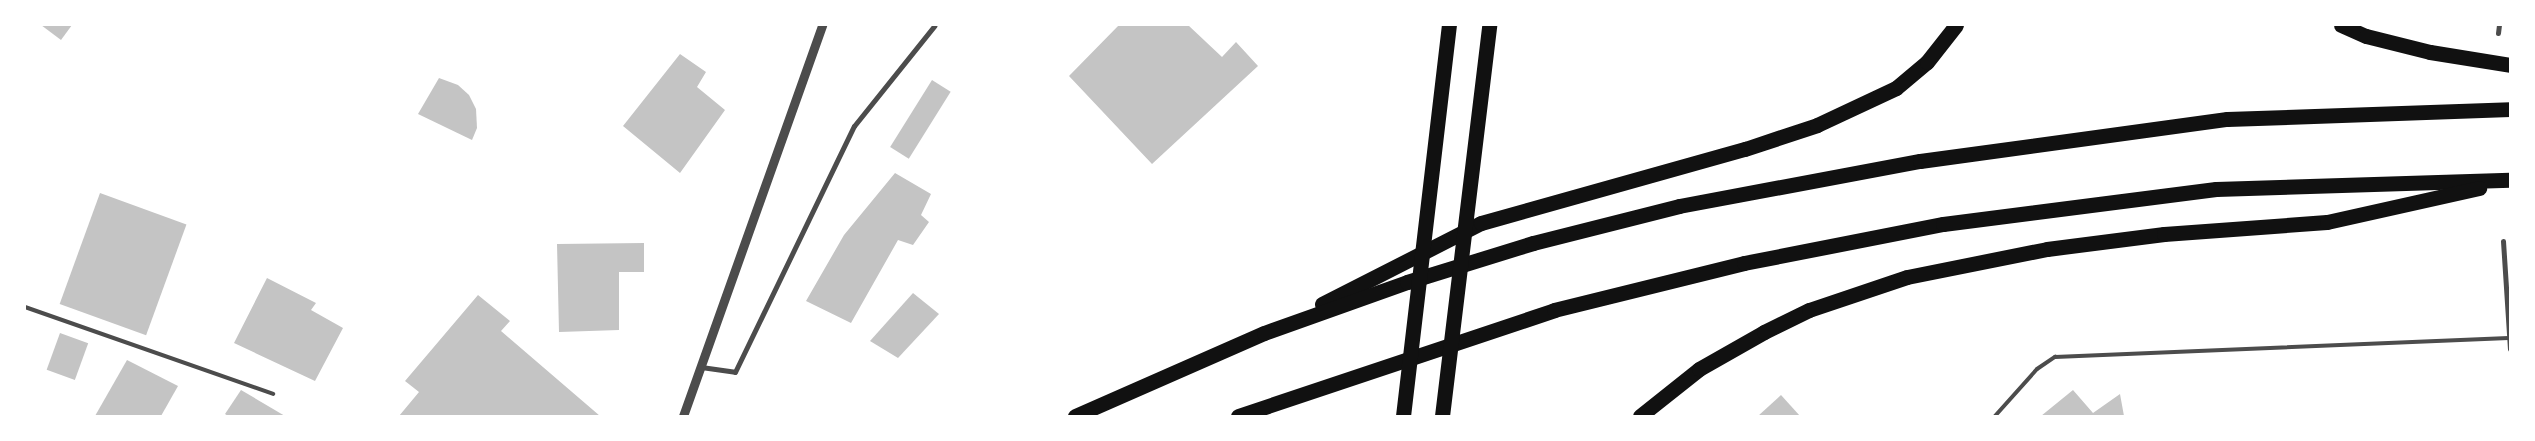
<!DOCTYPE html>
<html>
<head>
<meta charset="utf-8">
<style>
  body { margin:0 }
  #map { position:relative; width:2535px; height:441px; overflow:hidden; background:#fff; font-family:Poppins,sans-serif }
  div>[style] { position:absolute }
  .building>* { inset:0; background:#c4c4c4; transform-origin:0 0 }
  .service>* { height:4px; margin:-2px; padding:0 2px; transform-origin:2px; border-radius:2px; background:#4c4c4c }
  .minor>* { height:5px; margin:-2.5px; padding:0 2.5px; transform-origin:2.5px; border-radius:2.5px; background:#4c4c4c }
  .tertiary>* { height:9px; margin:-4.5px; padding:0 4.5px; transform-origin:4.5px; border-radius:4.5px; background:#4c4c4c }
  .motorway>* { height:15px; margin:-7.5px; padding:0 7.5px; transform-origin:7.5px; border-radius:7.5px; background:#111 }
  span { translate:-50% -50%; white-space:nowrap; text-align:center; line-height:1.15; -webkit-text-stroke:4.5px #fff; paint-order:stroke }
  .frame { position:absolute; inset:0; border:26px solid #fff; pointer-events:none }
</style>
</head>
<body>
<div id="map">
  <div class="building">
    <i style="clip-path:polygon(41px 25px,72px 25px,61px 40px)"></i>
    <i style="clip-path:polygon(1119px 25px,1188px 25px,1222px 57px,1236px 42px,1258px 66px,1152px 164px,1069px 76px)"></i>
    <i style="clip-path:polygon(680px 54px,706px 72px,697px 87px,725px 110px,680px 173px,623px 126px)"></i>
    <i style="clip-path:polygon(439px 78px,458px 85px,469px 95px,476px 109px,477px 128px,472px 140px,418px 114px)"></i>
    <i style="left:932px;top:80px;width:22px;height:79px;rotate:32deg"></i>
    <i style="clip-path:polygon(895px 173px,931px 194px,921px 215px,929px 222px,913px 245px,898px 240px,851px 323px,806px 301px,844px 235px)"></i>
    <i style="left:100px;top:193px;width:92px;height:118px;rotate:20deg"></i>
    <i style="clip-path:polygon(644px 243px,644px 272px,619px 272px,619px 330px,559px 332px,557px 244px)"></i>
    <i style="clip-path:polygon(267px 278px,316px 303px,311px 310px,343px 328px,315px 381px,234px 343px)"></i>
    <i style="clip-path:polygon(913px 293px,939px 314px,898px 358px,870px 341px)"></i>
    <i style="clip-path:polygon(478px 295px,510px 321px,501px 331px,600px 416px,399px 416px,419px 392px,405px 381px)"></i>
    <i style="left:60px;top:333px;width:30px;height:39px;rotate:20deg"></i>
    <i style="clip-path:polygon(127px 360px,178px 386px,161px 416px,95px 416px)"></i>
    <i style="clip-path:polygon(241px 390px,285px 416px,228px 416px,225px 414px)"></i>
    <i style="clip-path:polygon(2073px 390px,2093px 413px,2120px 394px,2124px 416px,2041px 416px)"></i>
    <i style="clip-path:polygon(1781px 395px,1800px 416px,1758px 416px)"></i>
  </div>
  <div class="service">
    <i style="left:25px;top:307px;width:263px;rotate:19.3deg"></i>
    <i style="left:1995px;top:416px;width:63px;rotate:-48.2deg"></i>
    <i style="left:2037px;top:369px;width:22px;rotate:-34deg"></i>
    <i style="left:2055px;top:357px;width:454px;rotate:-2.4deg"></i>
  </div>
  <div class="minor">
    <i style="left:2498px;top:33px;width:8px;rotate:-83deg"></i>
    <i style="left:2503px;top:241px;width:108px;rotate:86.3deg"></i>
    <i style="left:701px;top:367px;width:34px;rotate:8deg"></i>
    <i style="left:735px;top:372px;width:273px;rotate:-64.2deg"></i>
    <i style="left:854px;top:126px;width:129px;rotate:-51.3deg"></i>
  </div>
  <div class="tertiary">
    <i style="left:683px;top:416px;width:415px;rotate:-70.4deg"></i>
  </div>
  <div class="motorway">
    <i style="left:2341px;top:25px;width:27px;rotate:24deg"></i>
    <i style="left:2366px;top:36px;width:66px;rotate:14deg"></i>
    <i style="left:2430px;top:52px;width:81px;rotate:9.2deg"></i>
    <i style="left:1322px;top:304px;width:178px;rotate:-27deg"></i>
    <i style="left:1481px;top:223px;width:274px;rotate:-15.7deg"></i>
    <i style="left:1745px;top:149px;width:76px;rotate:-18.4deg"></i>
    <i style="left:1817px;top:125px;width:87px;rotate:-25.1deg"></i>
    <i style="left:1896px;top:88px;width:40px;rotate:-40deg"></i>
    <i style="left:1927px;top:62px;width:47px;rotate:-51.9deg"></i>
    <i style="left:1075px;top:416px;width:206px;rotate:-23.7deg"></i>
    <i style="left:1264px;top:333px;width:152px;rotate:-19.6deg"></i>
    <i style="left:1407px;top:282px;width:132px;rotate:-17.2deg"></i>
    <i style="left:1533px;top:243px;width:151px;rotate:-14.2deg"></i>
    <i style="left:1679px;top:206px;width:245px;rotate:-10.6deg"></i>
    <i style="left:1920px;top:161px;width:310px;rotate:-7.8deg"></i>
    <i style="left:2227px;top:119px;width:283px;rotate:-2deg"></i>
    <i style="left:1238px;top:416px;width:333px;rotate:-18.5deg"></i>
    <i style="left:1554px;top:310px;width:196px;rotate:-13.9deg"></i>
    <i style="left:1744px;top:263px;width:203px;rotate:-11.1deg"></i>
    <i style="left:1943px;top:224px;width:275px;rotate:-7.3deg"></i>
    <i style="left:2216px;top:189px;width:294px;rotate:-1.8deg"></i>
    <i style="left:1403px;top:416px;width:394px;rotate:-83.3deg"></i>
    <i style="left:1442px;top:416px;width:394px;rotate:-83.1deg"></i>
    <i style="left:1640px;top:416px;width:75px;rotate:-38.5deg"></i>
    <i style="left:1699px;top:369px;width:75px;rotate:-29.6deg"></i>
    <i style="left:1764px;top:332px;width:50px;rotate:-26.1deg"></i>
    <i style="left:1809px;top:310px;width:103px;rotate:-18.6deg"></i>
    <i style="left:1907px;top:277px;width:143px;rotate:-11.3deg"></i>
    <i style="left:2047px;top:249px;width:118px;rotate:-7.3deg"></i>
    <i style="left:2164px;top:234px;width:163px;rotate:-4.2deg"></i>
    <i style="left:2327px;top:222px;width:156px;rotate:-12.6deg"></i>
  </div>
  <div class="frame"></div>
</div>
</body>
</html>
